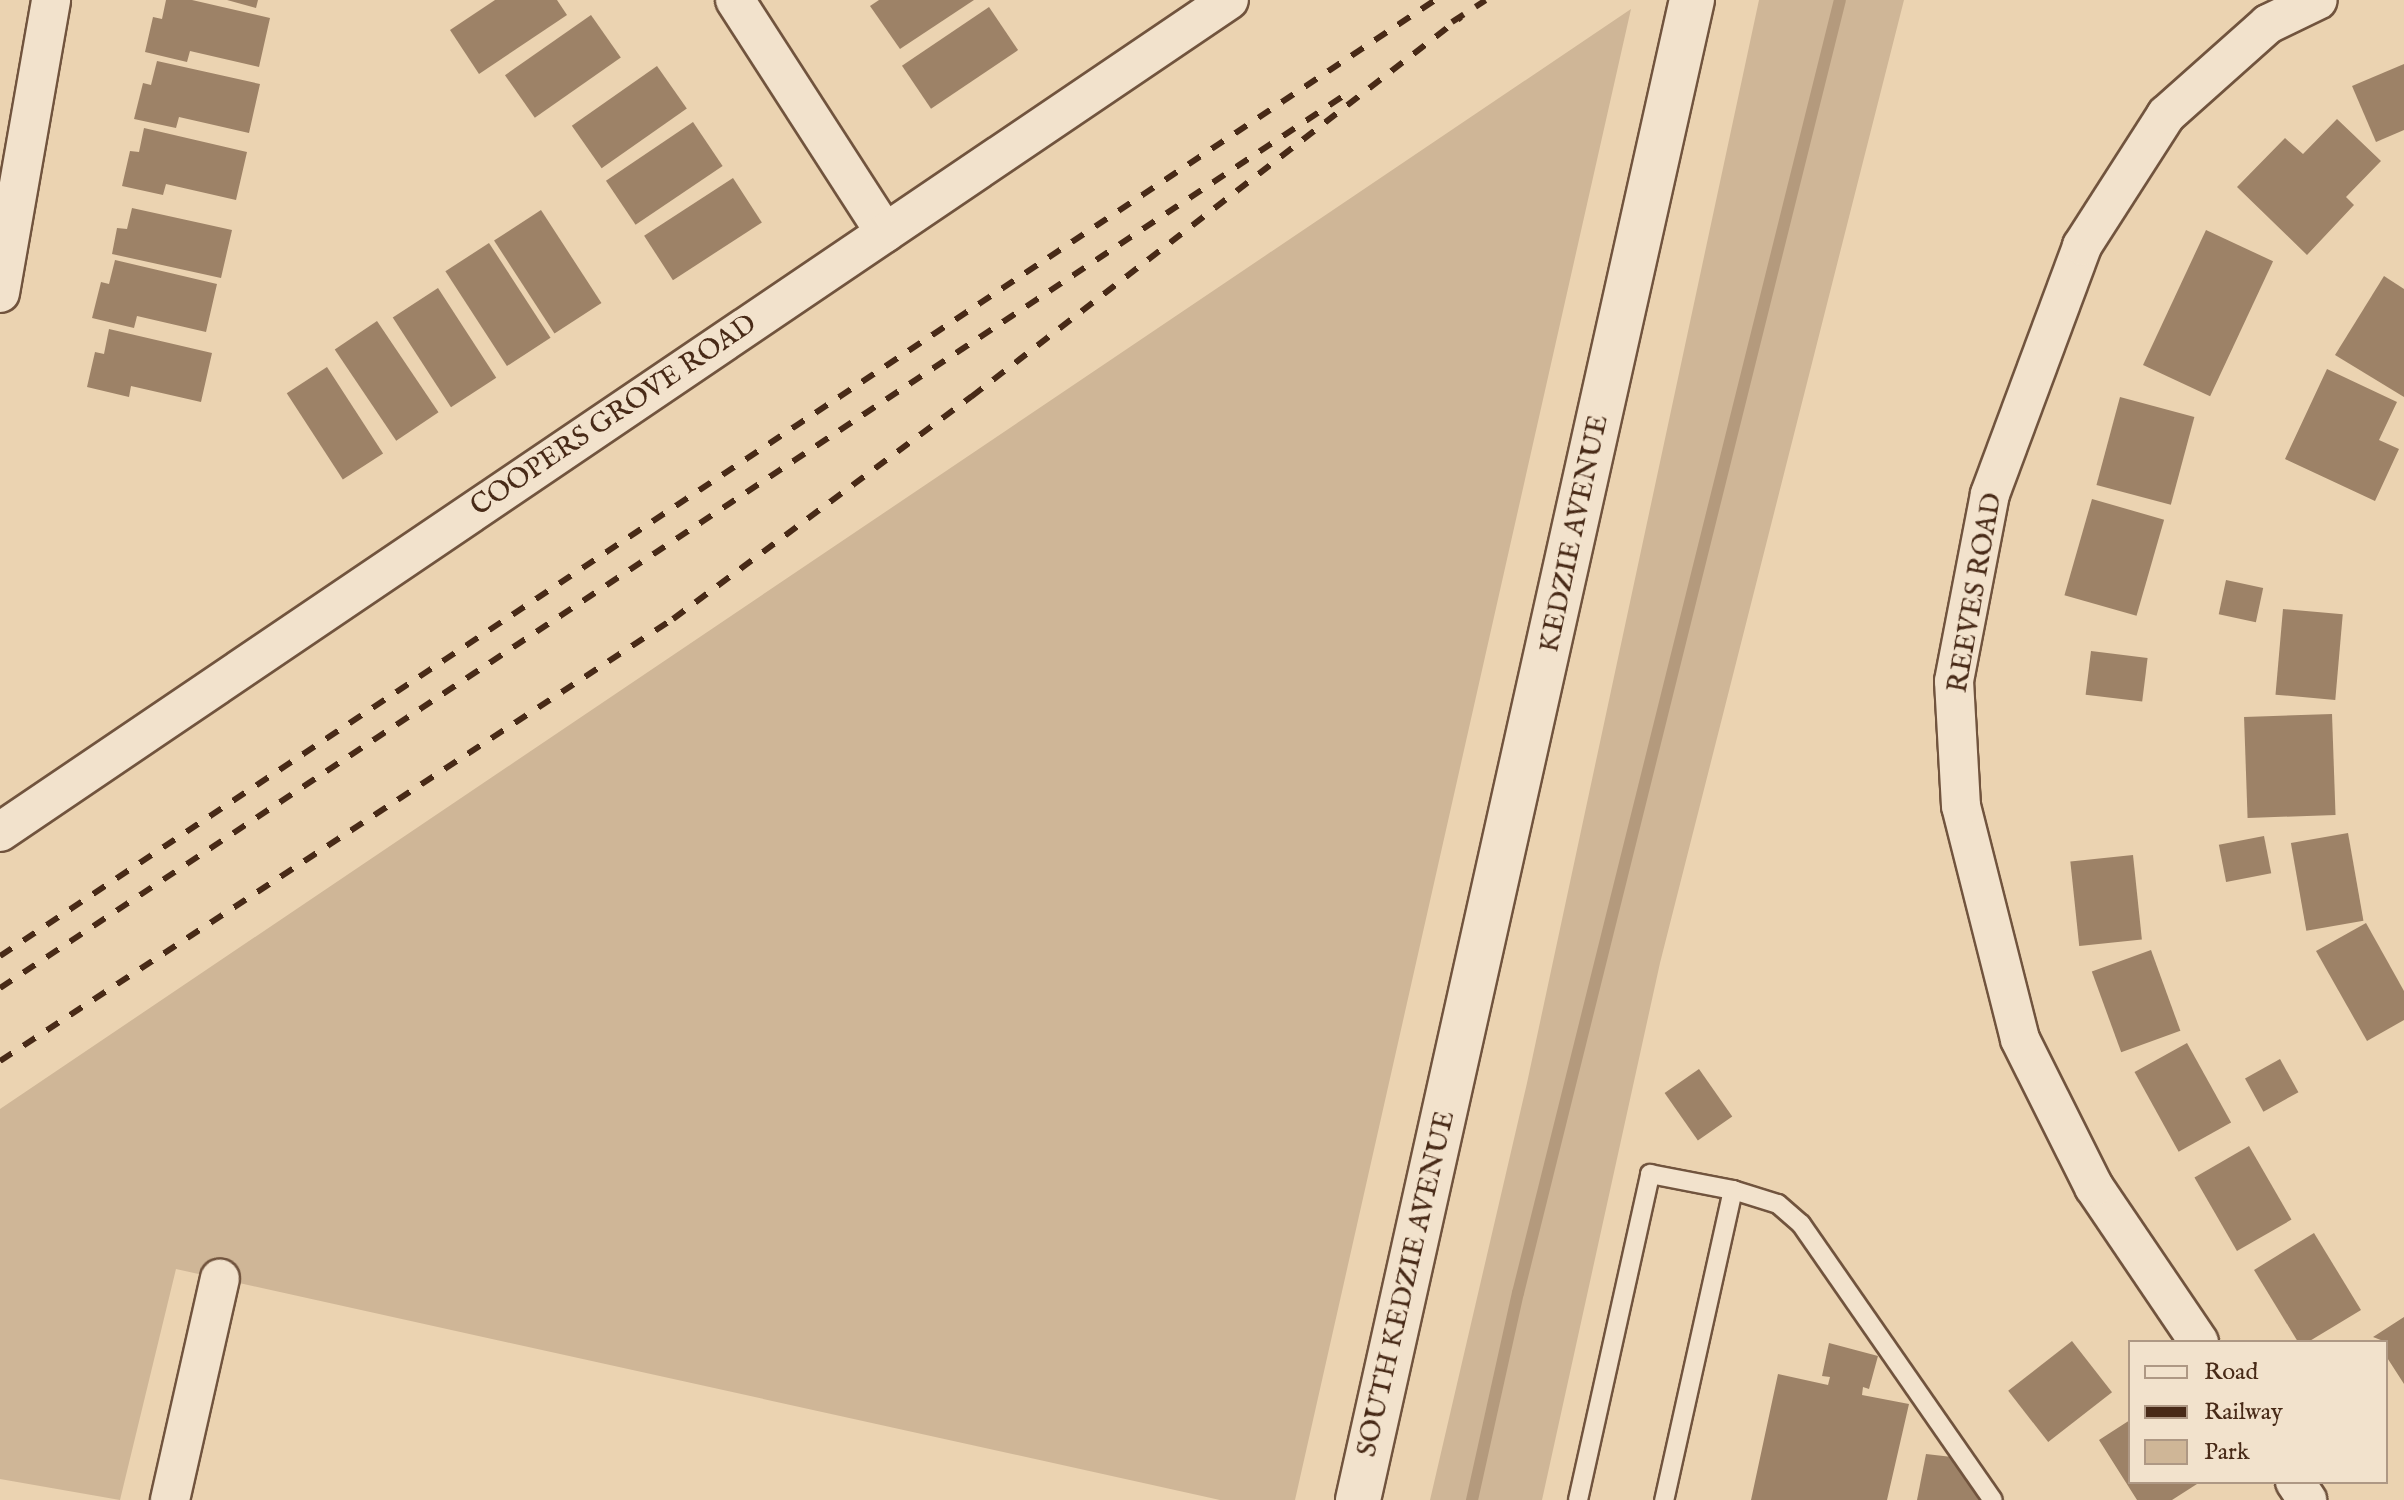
<!DOCTYPE html>
<html>
<head>
<meta charset="utf-8">
<style>
  body { margin:0 }
  #map { position:relative; width:2404px; height:1500px; overflow:hidden; background:#ebd3b1; font-family:"IM FELL English",serif }
  div>[style] { position:absolute }
  .green>* { inset:0; background:#cfb697 }
  .stream>* { height:12px; margin:-6px; padding:0 6px; transform-origin:6px; border-radius:6px; background:#b49a7d }
  .building>* { inset:0; background:#9d8267; transform-origin:0 0 }
  .roads { filter:drop-shadow(2px 0 #71543e) drop-shadow(-2px 0 #71543e) drop-shadow(0 2px #71543e) drop-shadow(0 -2px #71543e) }
  .service>* { height:18px; margin:-9px; padding:0 9px; transform-origin:9px; border-radius:9px; background:#f2e2cc }
  .minor>* { height:38px; margin:-19px; padding:0 19px; transform-origin:19px; border-radius:19px; background:#f2e2cc }
  .secondary>* { height:44px; margin:-22px; padding:0 22px; transform-origin:22px; border-radius:22px; background:#f2e2cc }
  .rail>* { height:6px; margin-top:-3px; transform-origin:0; background:repeating-linear-gradient(90deg,#482a17 0 14px,transparent 0 28px) }
  span { translate:-50% -50%; white-space:nowrap; text-align:center; line-height:1.15; -webkit-text-stroke:6px #f2e2cc; paint-order:stroke }
  .street-label { font-size:28px; color:#482a17 }
  .legend { position:absolute; left:2128px; top:1340px; width:260px; height:144px; box-sizing:border-box; background:#f2e2cc; border:2px solid #ae9884; margin:0; padding:10px 14px; list-style:none; font-size:24px; color:#482a17 }
  .legend li { display:flex; align-items:center; gap:16px; height:40px }
  .legend b { width:40px; border:2px solid #ae9884 }
</style>
</head>
<body>
<div id="map">
  <div class="green">
    <i style="clip-path:polygon(1759px 0,1904px 0,1660px 963px,1542px 1500px,1430px 1500px,1527px 1083px)"></i>
    <i style="clip-path:polygon(1631px 9px,1295px 1500px,1220px 1500px,176px 1269px,120px 1500px,0 1479px,0 1109px)"></i>
  </div>
  <div class="stream">
    <i style="left:1472px;top:1500px;width:212px;rotate:-77.5deg"></i>
    <i style="left:1518px;top:1293px;width:1332px;rotate:-76.02deg"></i>
  </div>
  <div class="building">
    <i style="clip-path:polygon(166px 0,192px 0,270px 18px,259px 67px,190px 51px,187px 62px,145px 52px,153px 17px,162px 19px)"></i>
    <i style="clip-path:polygon(227px 0,258px 0,256px 8px)"></i>
    <i style="clip-path:polygon(495px 0,557px 0,567px 15px,479px 74px,450px 30px)"></i>
    <i style="clip-path:polygon(879px 0,974px 0,900px 49px,870px 6px)"></i>
    <i style="left:989px;top:7px;width:52px;height:105px;rotate:56deg"></i>
    <i style="left:591px;top:15px;width:52px;height:105px;rotate:55deg"></i>
    <i style="clip-path:polygon(157px 61px,260px 84px,249px 133px,179px 117px,176px 128px,134px 119px,143px 83px,151px 85px)"></i>
    <i style="clip-path:polygon(2404px 64px,2404px 130px,2376px 142px,2352px 86px)"></i>
    <i style="left:657px;top:66px;width:52px;height:104px;rotate:55deg"></i>
    <i style="clip-path:polygon(2337px 119px,2381px 161px,2346px 197px,2354px 205px,2307px 255px,2237px 187px,2285px 138px,2303px 154px)"></i>
    <i style="left:693px;top:122px;width:53px;height:105px;rotate:56deg"></i>
    <i style="clip-path:polygon(144px 128px,247px 152px,236px 200px,166px 184px,163px 195px,122px 186px,130px 151px,139px 152px)"></i>
    <i style="left:733px;top:178px;width:53px;height:106px;rotate:57deg"></i>
    <i style="clip-path:polygon(132px 208px,232px 230px,221px 278px,112px 254px,117px 228px,127px 229px)"></i>
    <i style="left:541px;top:210px;width:111px;height:56px;rotate:57deg"></i>
    <i style="left:2206px;top:230px;width:74px;height:149px;rotate:25deg"></i>
    <i style="left:489px;top:243px;width:113px;height:52px;rotate:57deg"></i>
    <i style="clip-path:polygon(115px 260px,217px 284px,206px 332px,137px 316px,134px 328px,92px 318px,101px 282px,109px 284px)"></i>
    <i style="clip-path:polygon(2384px 276px,2404px 289px,2404px 397px,2335px 355px)"></i>
    <i style="left:438px;top:288px;width:107px;height:54px;rotate:57deg"></i>
    <i style="left:377px;top:321px;width:110px;height:51px;rotate:56deg"></i>
    <i style="clip-path:polygon(109px 329px,212px 353px,201px 402px,131px 386px,129px 397px,87px 387px,95px 352px,104px 354px)"></i>
    <i style="left:327px;top:367px;width:103px;height:48px;rotate:57deg"></i>
    <i style="clip-path:polygon(2327px 369px,2397px 402px,2379px 440px,2399px 449px,2375px 501px,2285px 459px)"></i>
    <i style="left:2120px;top:397px;width:77px;height:91px;rotate:15deg"></i>
    <i style="left:2092px;top:499px;width:75px;height:100px;rotate:16deg"></i>
    <i style="left:2226px;top:580px;width:38px;height:35px;rotate:12deg"></i>
    <i style="left:2283px;top:609px;width:60px;height:86px;rotate:5deg"></i>
    <i style="left:2091px;top:651px;width:57px;height:44px;rotate:7deg"></i>
    <i style="left:2332px;top:714px;width:101px;height:88px;rotate:88deg"></i>
    <i style="left:2348px;top:833px;width:89px;height:58px;rotate:80deg"></i>
    <i style="left:2264px;top:836px;width:38px;height:46px;rotate:79deg"></i>
    <i style="left:2133px;top:855px;width:85px;height:63px;rotate:84deg"></i>
    <i style="clip-path:polygon(2366px 923px,2404px 991px,2404px 1020px,2367px 1041px,2316px 951px)"></i>
    <i style="left:2151px;top:950px;width:86px;height:63px;rotate:70deg"></i>
    <i style="left:2187px;top:1043px;width:91px;height:60px;rotate:61deg"></i>
    <i style="left:2280px;top:1059px;width:38px;height:40px;rotate:61deg"></i>
    <i style="left:1699px;top:1069px;width:58px;height:42px;rotate:55deg"></i>
    <i style="left:2249px;top:1146px;width:85px;height:63px;rotate:60deg"></i>
    <i style="clip-path:polygon(2314px 1233px,2361px 1310px,2308px 1342px,2298px 1342px,2254px 1270px)"></i>
    <i style="clip-path:polygon(2404px 1317px,2404px 1384px,2386px 1356px,2386px 1342px,2373px 1337px)"></i>
    <i style="left:2072px;top:1341px;width:65px;height:81px;rotate:52deg"></i>
    <i style="clip-path:polygon(1829px 1343px,1878px 1356px,1869px 1389px,1863px 1387px,1862px 1395px,1909px 1404px,1887px 1500px,1751px 1500px,1778px 1374px,1828px 1385px,1830px 1377px,1822px 1376px)"></i>
    <i style="clip-path:polygon(2130px 1420px,2130px 1482px,2197px 1484px,2172px 1500px,2137px 1500px,2099px 1440px)"></i>
    <i style="clip-path:polygon(1926px 1454px,1952px 1457px,1979px 1500px,1917px 1500px)"></i>
  </div>
  <div class="roads">
    <div class="service">
      <i style="left:1733px;top:1190px;width:47px;rotate:17.3deg"></i>
      <i style="left:1778px;top:1204px;width:30px;rotate:41deg"></i>
      <i style="left:1801px;top:1224px;width:336px;rotate:55.2deg"></i>
      <i style="left:1578px;top:1500px;width:334px;rotate:-77.5deg"></i>
      <i style="left:1650px;top:1174px;width:85px;rotate:10.9deg"></i>
      <i style="left:1733px;top:1190px;width:318px;rotate:102.5deg"></i>
    </div>
    <div class="minor">
      <i style="left:735px;top:0;width:277px;rotate:57.2deg"></i>
      <i style="left:0;top:293px;width:297px;rotate:-80.1deg"></i>
      <i style="left:0;top:832px;width:1484px;rotate:-34.1deg"></i>
      <i style="left:2199px;top:1342px;width:187px;rotate:-124.1deg"></i>
      <i style="left:2094px;top:1187px;width:165px;rotate:-116.6deg"></i>
      <i style="left:2020px;top:1039px;width:240px;rotate:-104.2deg"></i>
      <i style="left:1961px;top:806px;width:125px;rotate:-93.2deg"></i>
      <i style="left:1954px;top:681px;width:190px;rotate:-79.1deg"></i>
      <i style="left:1990px;top:494px;width:265px;rotate:-69.6deg"></i>
      <i style="left:2082px;top:246px;width:156px;rotate:-57.3deg"></i>
      <i style="left:2166px;top:115px;width:137px;rotate:-41.7deg"></i>
      <i style="left:2268px;top:24px;width:55px;rotate:-25.6deg"></i>
      <i style="left:2295px;top:1482px;width:22px;rotate:56deg"></i>
      <i style="left:170px;top:1500px;width:227px;rotate:-77.3deg"></i>
    </div>
    <div class="secondary">
      <i style="left:1358px;top:1500px;width:1537px;rotate:-77.45deg"></i>
    </div>
  </div>
  <div class="rail">
    <i style="left:1452px;top:22px;width:40px;rotate:-32.9deg"></i>
    <i style="left:0;top:956px;width:1724px;rotate:-33.67deg"></i>
    <i style="left:0;top:988px;width:1612px;rotate:-33.59deg"></i>
    <i style="left:0;top:1061px;width:805px;rotate:-33.3deg"></i>
    <i style="left:673px;top:619px;width:372px;rotate:-36.7deg"></i>
    <i style="left:971px;top:397px;width:620px;rotate:-37.79deg"></i>
  </div>
  <div class="street-label">
    <span style="left:614px;top:416px;rotate:-34deg">COOPERS GROVE ROAD</span>
    <span style="left:1575px;top:534px;rotate:-78deg">KEDZIE AVENUE</span>
    <span style="left:1976px;top:593px;rotate:-80deg">REEVES ROAD</span>
    <span style="left:1407px;top:1284px;rotate:-77deg">SOUTH KEDZIE AVENUE</span>
  </div>
  <ul class="legend">
  <li><b style="height:10px;background:#f2e2cc"></b>Road</li>
  <li><b style="height:10px;background:#482a17"></b>Railway</li>
  <li><b style="height:22px;background:#cfb697"></b>Park</li>
  </ul>
</div>
</body>
</html>
